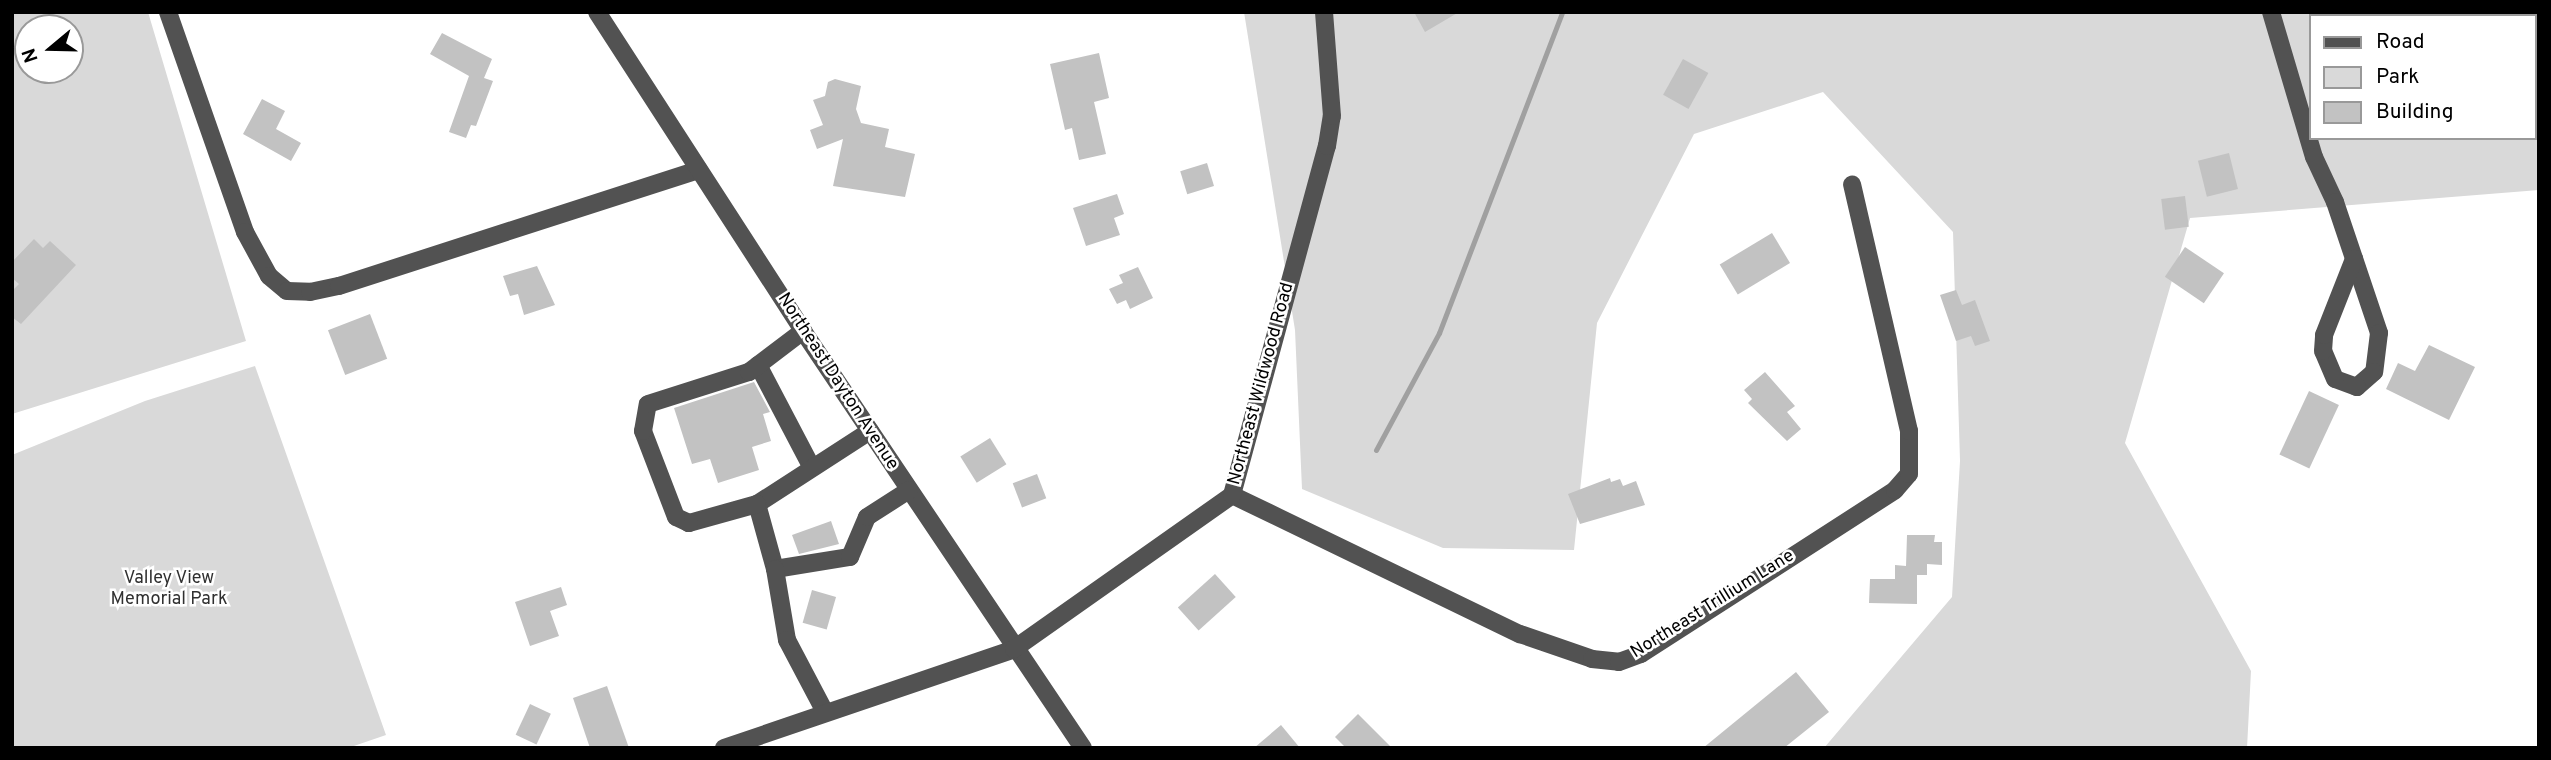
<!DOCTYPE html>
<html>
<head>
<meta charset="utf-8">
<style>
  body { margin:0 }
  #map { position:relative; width:2551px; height:760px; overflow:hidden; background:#fff; font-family:Overpass,sans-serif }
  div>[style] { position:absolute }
  .green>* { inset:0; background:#d9d9d9 }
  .stream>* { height:5px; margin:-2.5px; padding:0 2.5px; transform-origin:2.5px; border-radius:2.5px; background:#a0a0a0 }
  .building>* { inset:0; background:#c2c2c2; transform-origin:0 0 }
  .minor>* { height:18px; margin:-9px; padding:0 9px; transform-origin:9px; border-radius:9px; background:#525252 }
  span { translate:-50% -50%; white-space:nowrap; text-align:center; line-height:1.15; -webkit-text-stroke:5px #fff; paint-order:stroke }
  .street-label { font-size:18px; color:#000 }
  .park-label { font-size:18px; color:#303030 }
  .frame { position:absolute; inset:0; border:14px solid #000; pointer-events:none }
  .legend { position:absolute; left:2309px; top:14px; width:228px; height:126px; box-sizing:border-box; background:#fff; border:2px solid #999; margin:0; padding:9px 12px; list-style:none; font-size:21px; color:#000 }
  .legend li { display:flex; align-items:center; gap:14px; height:35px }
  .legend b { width:35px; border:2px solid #999 }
  .north { position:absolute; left:14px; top:14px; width:70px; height:70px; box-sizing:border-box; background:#fff; border:2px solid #999; border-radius:50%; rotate:251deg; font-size:19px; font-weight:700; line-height:28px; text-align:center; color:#000 }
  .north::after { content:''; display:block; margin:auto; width:24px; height:32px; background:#000; clip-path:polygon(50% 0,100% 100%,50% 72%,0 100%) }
</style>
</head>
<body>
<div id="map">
  <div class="green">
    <i style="clip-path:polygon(evenodd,12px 12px,148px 12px,246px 341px,12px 414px,12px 12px,28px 28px,70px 28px,70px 70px,28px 70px,28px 28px)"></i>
    <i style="clip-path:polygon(evenodd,1244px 12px,2539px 12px,2539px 190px,2190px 218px,2125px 443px,2251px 671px,2247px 748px,1824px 748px,1952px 597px,1960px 461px,1953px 232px,1823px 92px,1694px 134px,1597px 323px,1574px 550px,1443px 548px,1302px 489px,1295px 330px,1244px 12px,2311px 16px,2535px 16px,2535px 138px,2311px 138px,2311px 16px)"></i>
    <i style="clip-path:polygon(255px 366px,386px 735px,348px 748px,12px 748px,12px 455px,145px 401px)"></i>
  </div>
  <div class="stream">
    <i style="left:1376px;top:450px;width:133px;rotate:-61.7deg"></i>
    <i style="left:1439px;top:333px;width:344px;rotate:-69deg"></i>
  </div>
  <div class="building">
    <i style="clip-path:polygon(1414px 12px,1459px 12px,1425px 32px)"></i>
    <i style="clip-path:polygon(442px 33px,492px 59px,484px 78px,493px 81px,476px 126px,471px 125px,466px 138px,449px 132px,469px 76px,430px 54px)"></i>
    <i style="clip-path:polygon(1099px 53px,1109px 98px,1094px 102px,1106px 154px,1079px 160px,1072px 128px,1065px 130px,1050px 64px)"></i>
    <i style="left:1683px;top:59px;width:29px;height:41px;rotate:29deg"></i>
    <i style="clip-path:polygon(835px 79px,861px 86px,856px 109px,861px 123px,889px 129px,885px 147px,915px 154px,905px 197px,833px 186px,843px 139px,817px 149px,810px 130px,823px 125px,813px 100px,825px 96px,828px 82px)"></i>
    <i style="clip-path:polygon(262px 99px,285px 111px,276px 129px,301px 143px,291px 161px,243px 134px)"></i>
    <i style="left:2229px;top:153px;width:37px;height:32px;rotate:76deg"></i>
    <i style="left:1207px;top:163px;width:24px;height:28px;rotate:73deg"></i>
    <i style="clip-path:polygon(1117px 194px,1124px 214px,1114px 218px,1120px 235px,1086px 246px,1073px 208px)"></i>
    <i style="left:2185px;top:196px;width:31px;height:24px;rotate:83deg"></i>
    <i style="left:1772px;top:233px;width:35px;height:61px;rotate:59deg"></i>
    <i style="clip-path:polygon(34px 239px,43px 248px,50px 241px,76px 265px,21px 324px,12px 317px,12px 291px,19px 284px,12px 278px,12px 262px)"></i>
    <i style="left:2185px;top:247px;width:47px;height:36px;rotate:34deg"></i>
    <i style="clip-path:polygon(537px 266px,555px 305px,524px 315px,518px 294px,510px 296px,503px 276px)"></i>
    <i style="clip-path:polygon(1138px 267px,1153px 298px,1130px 309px,1126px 300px,1117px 304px,1109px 289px,1123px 283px,1119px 275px)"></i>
    <i style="clip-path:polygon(1956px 290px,1962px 305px,1975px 300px,1990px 341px,1975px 346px,1971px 336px,1956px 341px,1940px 295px)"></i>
    <i style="left:370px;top:314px;width:48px;height:45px;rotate:69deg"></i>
    <i style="clip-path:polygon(2429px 345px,2475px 367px,2449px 420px,2386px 389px,2398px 363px,2415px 371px)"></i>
    <i style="clip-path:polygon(1765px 372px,1795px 406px,1787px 412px,1801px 429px,1787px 441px,1748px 403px,1752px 399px,1744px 390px)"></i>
    <i style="clip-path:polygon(754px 382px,770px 412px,763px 414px,771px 441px,752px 447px,759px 470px,718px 483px,710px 459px,692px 464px,674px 408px)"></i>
    <i style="left:2309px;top:391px;width:33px;height:70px;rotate:25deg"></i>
    <i style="left:990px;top:438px;width:31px;height:35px;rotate:58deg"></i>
    <i style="left:1037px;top:474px;width:26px;height:26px;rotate:69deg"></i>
    <i style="clip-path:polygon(1610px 478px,1611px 482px,1620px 479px,1623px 486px,1636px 481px,1645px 505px,1580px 524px,1568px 494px)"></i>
    <i style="clip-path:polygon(831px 521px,839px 544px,799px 554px,792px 535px)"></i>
    <i style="clip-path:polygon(1907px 535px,1935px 535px,1934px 542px,1942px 542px,1942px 565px,1927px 564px,1927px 575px,1917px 575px,1917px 604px,1869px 603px,1870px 579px,1895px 579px,1895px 565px,1906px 566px)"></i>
    <i style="left:1215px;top:574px;width:31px;height:50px;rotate:48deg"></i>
    <i style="clip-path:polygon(561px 587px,567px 605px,550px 611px,559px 636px,530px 646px,515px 602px)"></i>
    <i style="left:812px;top:590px;width:25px;height:34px;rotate:16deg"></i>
    <i style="clip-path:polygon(1796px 672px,1829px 712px,1784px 748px,1703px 748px)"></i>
    <i style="clip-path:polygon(607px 686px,629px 748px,590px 748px,573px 698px)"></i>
    <i style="left:530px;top:704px;width:23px;height:34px;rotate:25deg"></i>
    <i style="clip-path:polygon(1358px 714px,1392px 748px,1346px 748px,1335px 737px)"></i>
    <i style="clip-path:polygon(1281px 725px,1300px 748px,1254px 748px)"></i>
  </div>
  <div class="minor">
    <i style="left:168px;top:12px;width:233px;rotate:70.7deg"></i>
    <i style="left:245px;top:232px;width:50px;rotate:61.4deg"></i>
    <i style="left:269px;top:276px;width:23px;rotate:40deg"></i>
    <i style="left:287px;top:291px;width:23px;rotate:2deg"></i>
    <i style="left:310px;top:292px;width:30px;rotate:-12deg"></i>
    <i style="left:339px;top:286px;width:378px;rotate:-17.9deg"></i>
    <i style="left:597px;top:12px;width:380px;rotate:57.1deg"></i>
    <i style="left:803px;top:331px;width:502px;rotate:56.12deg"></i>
    <i style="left:2271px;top:12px;width:151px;rotate:73.5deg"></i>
    <i style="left:2314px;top:157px;width:50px;rotate:65deg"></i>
    <i style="left:2335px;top:202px;width:138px;rotate:71.4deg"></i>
    <i style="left:2379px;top:333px;width:39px;rotate:97deg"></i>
    <i style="left:2374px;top:372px;width:23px;rotate:139deg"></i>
    <i style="left:2357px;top:387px;width:23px;rotate:-160deg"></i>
    <i style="left:2335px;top:379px;width:30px;rotate:-113deg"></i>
    <i style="left:2323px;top:351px;width:16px;rotate:-86deg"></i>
    <i style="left:2324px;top:335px;width:82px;rotate:-68.5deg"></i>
    <i style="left:758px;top:365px;width:116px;rotate:62.3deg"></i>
    <i style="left:870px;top:431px;width:135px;rotate:147.1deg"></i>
    <i style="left:757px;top:504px;width:67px;rotate:74.5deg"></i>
    <i style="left:775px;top:569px;width:76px;rotate:-9.1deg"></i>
    <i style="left:850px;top:557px;width:43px;rotate:-67deg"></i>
    <i style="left:867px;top:517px;width:50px;rotate:-32.7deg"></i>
    <i style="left:1232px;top:495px;width:320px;rotate:25.8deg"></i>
    <i style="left:1520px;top:634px;width:76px;rotate:19.1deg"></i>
    <i style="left:1592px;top:659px;width:27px;rotate:6deg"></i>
    <i style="left:1619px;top:662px;width:23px;rotate:-20deg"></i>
    <i style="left:1641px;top:654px;width:302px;rotate:-32.8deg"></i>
    <i style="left:1895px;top:490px;width:21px;rotate:-49deg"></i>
    <i style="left:1909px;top:474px;width:43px;rotate:-90deg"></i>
    <i style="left:1909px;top:431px;width:253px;rotate:-103deg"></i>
    <i style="left:757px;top:504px;width:71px;rotate:164.4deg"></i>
    <i style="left:689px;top:523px;width:14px;rotate:-155deg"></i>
    <i style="left:676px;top:517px;width:92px;rotate:-111deg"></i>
    <i style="left:643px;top:431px;width:27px;rotate:-80deg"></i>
    <i style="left:648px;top:404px;width:106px;rotate:-17.6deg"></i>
    <i style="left:749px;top:372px;width:68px;rotate:-37.2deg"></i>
    <i style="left:775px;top:569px;width:72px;rotate:80.4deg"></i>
    <i style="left:787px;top:640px;width:81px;rotate:62.2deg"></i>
    <i style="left:724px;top:748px;width:306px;rotate:-18.8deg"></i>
    <i style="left:1014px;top:649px;width:267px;rotate:-35.2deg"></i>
    <i style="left:1232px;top:495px;width:362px;rotate:-74.8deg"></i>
    <i style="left:1327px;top:146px;width:30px;rotate:-81deg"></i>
    <i style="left:1332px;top:116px;width:104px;rotate:-94.4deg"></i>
  </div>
  <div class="street-label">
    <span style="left:837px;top:382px;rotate:57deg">Northeast Dayton Avenue</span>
    <span style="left:1262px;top:384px;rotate:-75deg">Northeast Wildwood Road</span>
    <span style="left:1713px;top:605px;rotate:-32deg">Northeast Trillium Lane</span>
  </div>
  <div class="park-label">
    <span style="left:169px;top:590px">Valley View<br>Memorial Park</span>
  </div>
  <div class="frame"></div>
  <ul class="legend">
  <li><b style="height:9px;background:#525252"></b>Road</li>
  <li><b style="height:19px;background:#d9d9d9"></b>Park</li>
  <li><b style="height:19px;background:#c2c2c2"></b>Building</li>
  </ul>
  <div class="north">N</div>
</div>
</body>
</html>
